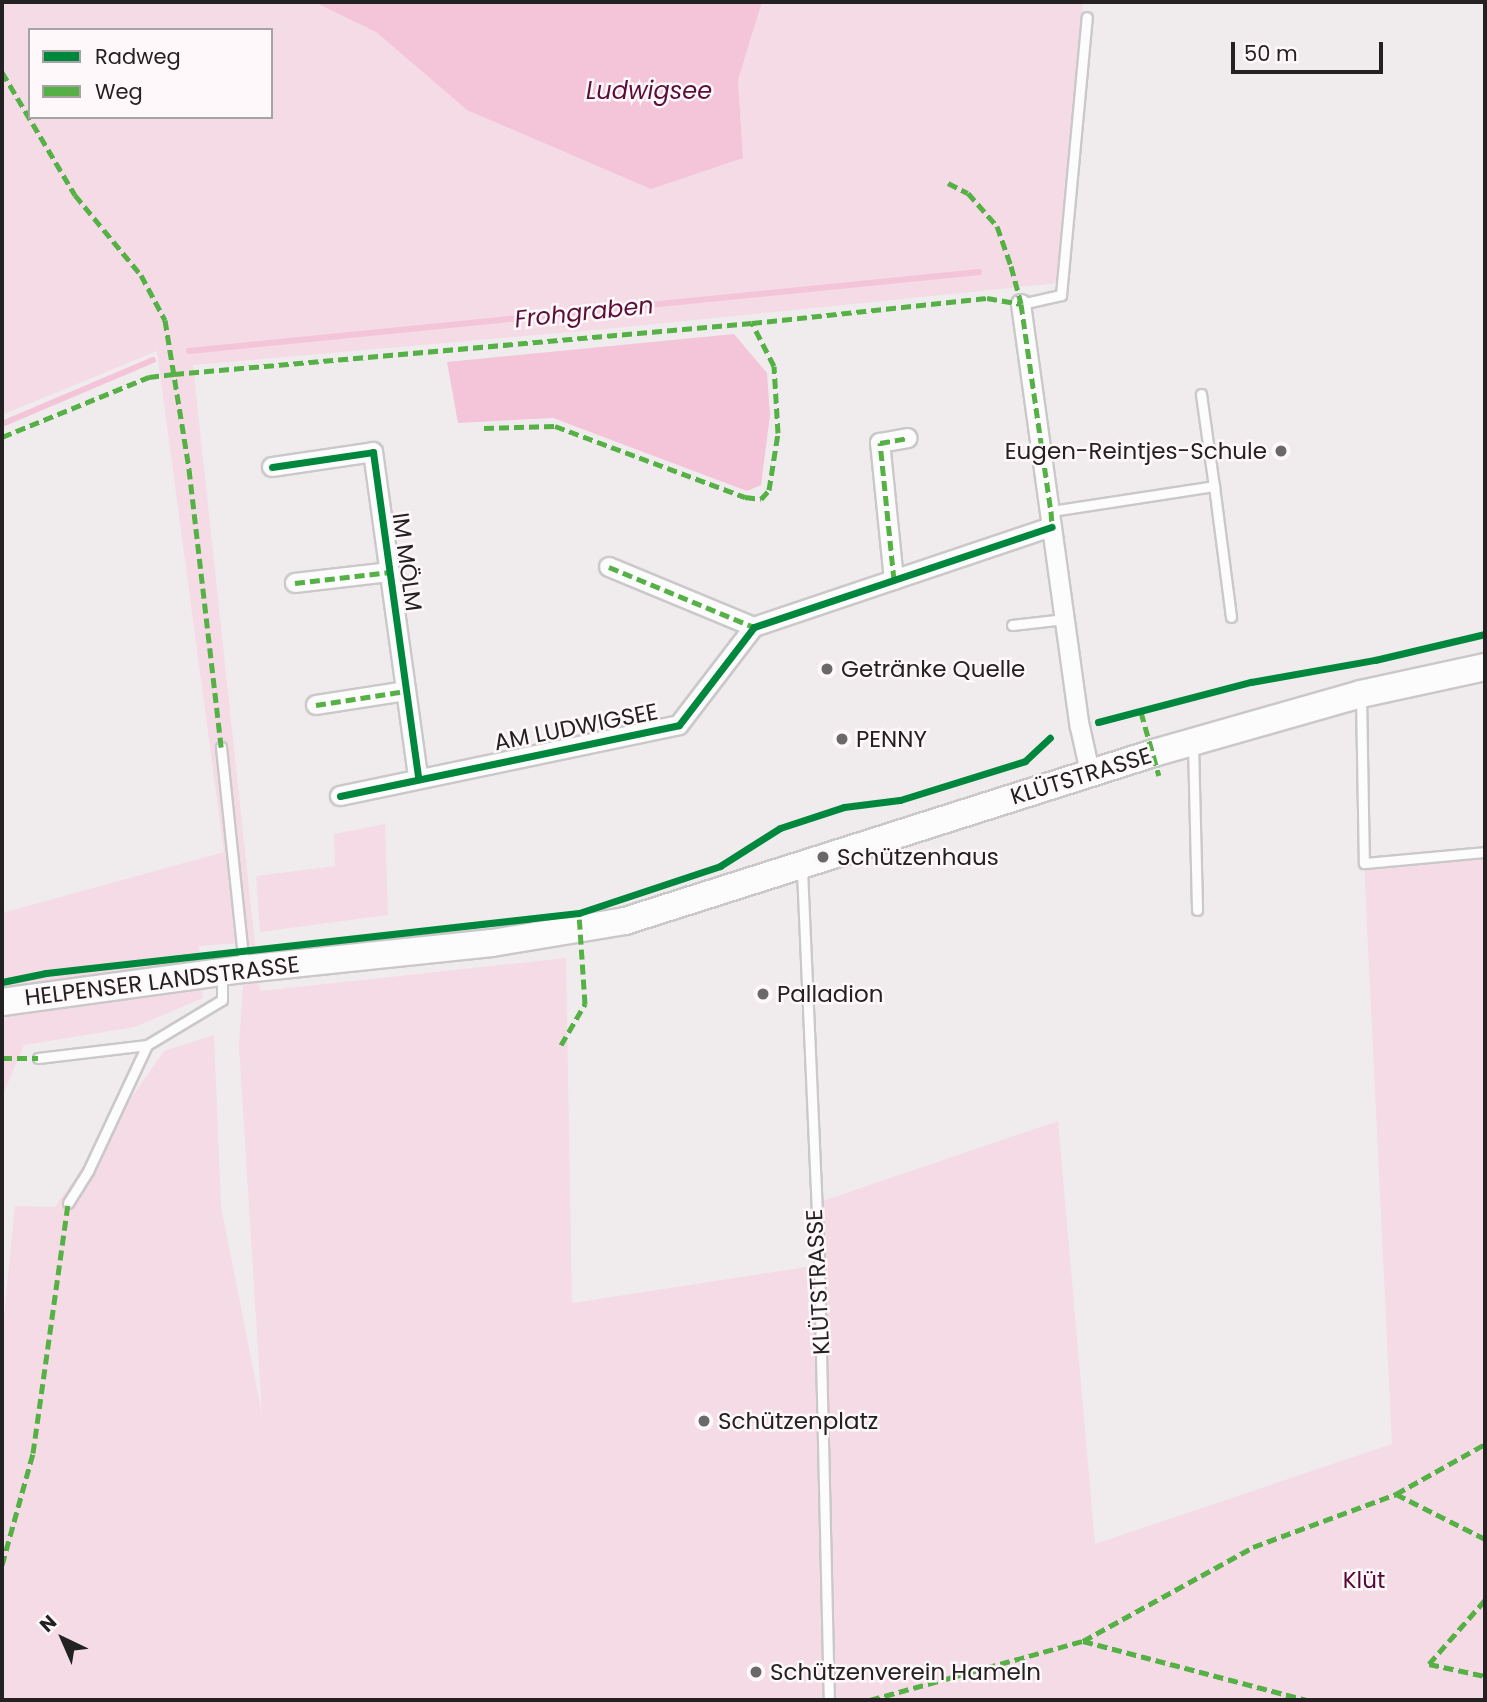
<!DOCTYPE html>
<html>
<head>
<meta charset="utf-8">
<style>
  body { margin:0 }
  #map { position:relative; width:1487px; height:1702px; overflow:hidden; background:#f0ecee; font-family:Poppins,sans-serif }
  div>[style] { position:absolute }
  .green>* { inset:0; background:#f5dbe5 }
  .water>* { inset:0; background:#f4c4d8 }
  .stream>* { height:6px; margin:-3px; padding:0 3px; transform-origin:3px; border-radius:3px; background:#f4c4d8 }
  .roads { filter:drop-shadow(2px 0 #cbc8c9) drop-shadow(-2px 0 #cbc8c9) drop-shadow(0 2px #cbc8c9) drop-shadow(0 -2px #cbc8c9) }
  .service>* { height:9px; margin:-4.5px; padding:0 4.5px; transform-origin:4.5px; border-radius:4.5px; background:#fdfcfc }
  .minor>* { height:18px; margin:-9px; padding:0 9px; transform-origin:9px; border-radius:9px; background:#fdfcfc }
  .secondary>* { height:26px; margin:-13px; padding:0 13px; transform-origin:13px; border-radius:13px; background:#fdfcfc }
  .quiet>* { height:5px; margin-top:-2.5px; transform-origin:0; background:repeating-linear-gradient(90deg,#55b145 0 10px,transparent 0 15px) }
  .cycleway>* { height:7px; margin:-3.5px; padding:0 3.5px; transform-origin:3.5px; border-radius:3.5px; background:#00873e }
  .dots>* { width:19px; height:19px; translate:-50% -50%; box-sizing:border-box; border:4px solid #fef8fa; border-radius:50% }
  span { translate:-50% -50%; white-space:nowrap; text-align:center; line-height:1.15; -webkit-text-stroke:5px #fef8fa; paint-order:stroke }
  .poi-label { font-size:23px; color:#242122 }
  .right { translate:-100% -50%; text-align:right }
  .left { translate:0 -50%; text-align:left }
  .street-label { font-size:23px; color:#242122 }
  .park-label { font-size:23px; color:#550833 }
  .water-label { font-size:24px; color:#5b0f38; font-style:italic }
  .frame { position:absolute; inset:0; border:4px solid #242122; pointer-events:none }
  .legend { position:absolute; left:28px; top:28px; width:245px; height:91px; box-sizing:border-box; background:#fef8fa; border:2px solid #a7a2a4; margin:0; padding:9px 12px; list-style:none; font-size:21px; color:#242122 }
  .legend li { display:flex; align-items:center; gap:14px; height:35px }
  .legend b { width:35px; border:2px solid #a7a2a4 }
  .north { position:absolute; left:28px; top:1604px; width:70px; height:70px; -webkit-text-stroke:5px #fef8fa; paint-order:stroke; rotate:316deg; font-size:19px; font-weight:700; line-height:28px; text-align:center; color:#242122 }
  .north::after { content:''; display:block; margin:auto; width:24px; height:32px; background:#242122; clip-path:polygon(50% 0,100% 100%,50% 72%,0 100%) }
  .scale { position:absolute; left:1231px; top:42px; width:152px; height:32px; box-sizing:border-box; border:4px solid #242122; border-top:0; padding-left:9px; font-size:21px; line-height:24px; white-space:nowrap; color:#242122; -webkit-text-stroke:5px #fef8fa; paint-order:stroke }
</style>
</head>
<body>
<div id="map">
  <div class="green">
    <i style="clip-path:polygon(evenodd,2px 2px,314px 2px,376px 32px,467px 110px,743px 158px,738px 80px,762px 2px,1083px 2px,1059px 283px,606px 329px,193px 365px,260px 991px,566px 958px,572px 1303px,819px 1265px,814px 1204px,1058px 1121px,1095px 1544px,1392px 1444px,1364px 863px,1485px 852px,1485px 1700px,2px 1700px,2px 1337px,15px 1206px,55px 1207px,164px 1051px,214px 1035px,221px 1206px,262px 1414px,239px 1046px,244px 969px,240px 943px,199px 946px,203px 998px,135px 1027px,24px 1045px,2px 1097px,2px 913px,224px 852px,157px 351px,2px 415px,2px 2px,30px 30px,271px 30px,271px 117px,30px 117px,30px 30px)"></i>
    <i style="clip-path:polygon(385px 824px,388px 915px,260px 932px,256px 876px,335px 866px,334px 834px)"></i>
  </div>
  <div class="water">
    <i style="clip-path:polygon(314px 2px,762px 2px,738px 80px,743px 158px,651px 189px,467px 110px,376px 32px)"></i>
    <i style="clip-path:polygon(734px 334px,767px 373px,770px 415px,761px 485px,747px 491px,553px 418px,458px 423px,447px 362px)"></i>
  </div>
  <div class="stream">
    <i style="left:189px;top:351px;width:794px;rotate:-5.71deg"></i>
    <i style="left:2px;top:424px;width:164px;rotate:-23deg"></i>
  </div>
  <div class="roads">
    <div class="service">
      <i style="left:1021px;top:304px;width:41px;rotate:-12.7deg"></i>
      <i style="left:1061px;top:295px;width:279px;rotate:-84.7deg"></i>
      <i style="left:1201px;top:394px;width:93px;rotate:82deg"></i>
      <i style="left:1051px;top:511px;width:165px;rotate:-8.7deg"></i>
      <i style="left:1214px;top:486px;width:132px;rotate:82.6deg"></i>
      <i style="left:1012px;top:625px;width:53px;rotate:-6.5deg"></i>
      <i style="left:1361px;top:696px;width:167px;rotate:89deg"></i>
      <i style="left:1364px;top:863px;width:121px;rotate:-5.2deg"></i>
      <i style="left:1193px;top:744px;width:166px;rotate:88.6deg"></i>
      <i style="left:221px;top:747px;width:221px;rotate:84deg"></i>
      <i style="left:802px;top:870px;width:395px;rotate:87.5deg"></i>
      <i style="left:819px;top:1265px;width:435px;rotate:88.7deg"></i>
      <i style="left:38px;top:1058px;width:110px;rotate:-6.8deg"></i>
      <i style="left:147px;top:1045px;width:87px;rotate:-31deg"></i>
      <i style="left:222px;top:1000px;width:26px;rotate:-90deg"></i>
      <i style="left:68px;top:1203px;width:38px;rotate:-58deg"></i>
      <i style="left:88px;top:1171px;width:139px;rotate:-64.9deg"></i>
    </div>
    <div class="minor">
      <i style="left:1021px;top:304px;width:427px;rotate:82.1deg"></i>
      <i style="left:1080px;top:727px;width:46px;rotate:77.5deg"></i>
      <i style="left:272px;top:467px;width:102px;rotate:-8.4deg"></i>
      <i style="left:373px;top:452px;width:329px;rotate:82.1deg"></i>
      <i style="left:609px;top:567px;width:157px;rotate:22.5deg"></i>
      <i style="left:894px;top:580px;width:138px;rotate:-95.8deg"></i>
      <i style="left:880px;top:443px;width:28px;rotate:-10deg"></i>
      <i style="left:295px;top:583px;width:96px;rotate:-6.6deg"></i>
      <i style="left:316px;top:705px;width:91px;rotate:-8.8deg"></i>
      <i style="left:340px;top:796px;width:346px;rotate:-11.8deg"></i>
      <i style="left:679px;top:725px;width:123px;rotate:-52.6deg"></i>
      <i style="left:754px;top:627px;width:314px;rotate:-18.6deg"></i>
    </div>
    <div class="secondary">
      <i style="left:2px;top:1002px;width:244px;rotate:-7.8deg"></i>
      <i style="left:244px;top:969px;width:249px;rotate:-6deg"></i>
      <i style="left:492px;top:943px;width:135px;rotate:-9.4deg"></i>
      <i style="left:625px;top:921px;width:555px;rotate:-17.62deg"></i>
      <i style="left:1154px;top:753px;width:215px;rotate:-15.9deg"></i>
      <i style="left:1361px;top:694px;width:127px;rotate:-12.3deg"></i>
    </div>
  </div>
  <div class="quiet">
    <i style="left:2px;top:72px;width:143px;rotate:59.3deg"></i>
    <i style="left:75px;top:195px;width:104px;rotate:50.5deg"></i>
    <i style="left:141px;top:275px;width:51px;rotate:61.9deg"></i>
    <i style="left:165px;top:320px;width:151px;rotate:80.8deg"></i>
    <i style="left:189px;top:469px;width:280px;rotate:83.4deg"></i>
    <i style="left:948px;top:183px;width:22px;rotate:27deg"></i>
    <i style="left:968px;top:193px;width:44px;rotate:48.7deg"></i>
    <i style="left:997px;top:226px;width:42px;rotate:70.7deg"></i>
    <i style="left:1011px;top:266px;width:39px;rotate:75deg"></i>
    <i style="left:1021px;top:304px;width:209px;rotate:81.8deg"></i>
    <i style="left:1051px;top:511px;width:16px;rotate:86deg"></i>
    <i style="left:1052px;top:527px;width:4px;rotate:166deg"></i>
    <i style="left:484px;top:428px;width:71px;rotate:-1.6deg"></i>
    <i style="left:555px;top:426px;width:203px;rotate:20.5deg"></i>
    <i style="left:745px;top:497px;width:16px;rotate:7deg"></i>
    <i style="left:761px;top:499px;width:12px;rotate:-48deg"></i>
    <i style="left:769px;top:490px;width:58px;rotate:-81deg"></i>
    <i style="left:778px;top:433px;width:67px;rotate:-93.4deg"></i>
    <i style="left:774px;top:366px;width:48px;rotate:-117.1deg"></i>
    <i style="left:2px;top:437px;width:159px;rotate:-22.2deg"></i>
    <i style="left:149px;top:377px;width:25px;rotate:-7deg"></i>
    <i style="left:174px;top:374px;width:580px;rotate:-5.04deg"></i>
    <i style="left:752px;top:323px;width:236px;rotate:-6.1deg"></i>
    <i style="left:987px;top:298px;width:35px;rotate:10deg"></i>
    <i style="left:609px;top:567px;width:157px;rotate:22.5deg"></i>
    <i style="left:894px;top:580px;width:138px;rotate:-95.8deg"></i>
    <i style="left:880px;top:443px;width:28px;rotate:-10deg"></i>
    <i style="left:295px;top:583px;width:96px;rotate:-6.6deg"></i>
    <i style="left:316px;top:705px;width:91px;rotate:-8.8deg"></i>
    <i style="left:1141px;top:712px;width:66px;rotate:74.3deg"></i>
    <i style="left:561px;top:1045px;width:48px;rotate:-59.7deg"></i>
    <i style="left:585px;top:1004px;width:91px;rotate:-93.8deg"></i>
    <i style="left:2px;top:1058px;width:36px"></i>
    <i style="left:1396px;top:1494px;width:100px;rotate:26.8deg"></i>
    <i style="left:2px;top:1565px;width:116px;rotate:-74.5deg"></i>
    <i style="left:33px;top:1453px;width:252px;rotate:-82deg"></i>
    <i style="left:1485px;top:1600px;width:85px;rotate:131.2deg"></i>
    <i style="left:1429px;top:1664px;width:57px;rotate:12.1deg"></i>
    <i style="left:1083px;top:1641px;width:231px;rotate:14.8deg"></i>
    <i style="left:870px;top:1700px;width:221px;rotate:-15.5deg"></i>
    <i style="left:1083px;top:1641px;width:194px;rotate:-28.9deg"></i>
    <i style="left:1253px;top:1547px;width:153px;rotate:-20.3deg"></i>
    <i style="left:1396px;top:1494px;width:102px;rotate:-29.3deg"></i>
  </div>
  <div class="cycleway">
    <i style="left:272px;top:467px;width:102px;rotate:-8.4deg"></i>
    <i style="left:373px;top:452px;width:329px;rotate:82.1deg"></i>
    <i style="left:1098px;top:722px;width:158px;rotate:-14.7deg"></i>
    <i style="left:1251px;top:682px;width:126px;rotate:-10.1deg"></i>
    <i style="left:1375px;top:660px;width:113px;rotate:-13.3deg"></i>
    <i style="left:340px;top:796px;width:346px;rotate:-11.8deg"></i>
    <i style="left:679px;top:725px;width:123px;rotate:-52.6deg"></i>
    <i style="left:754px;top:627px;width:314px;rotate:-18.6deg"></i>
    <i style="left:2px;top:982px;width:45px;rotate:-11.6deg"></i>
    <i style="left:46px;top:973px;width:536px;rotate:-6.42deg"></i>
    <i style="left:579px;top:913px;width:149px;rotate:-18.4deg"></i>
    <i style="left:720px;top:866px;width:71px;rotate:-32.3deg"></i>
    <i style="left:780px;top:828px;width:67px;rotate:-18.2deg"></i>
    <i style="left:844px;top:807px;width:56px;rotate:-7.1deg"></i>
    <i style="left:900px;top:800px;width:131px;rotate:-17.3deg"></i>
    <i style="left:1025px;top:761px;width:34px;rotate:-43deg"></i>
  </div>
  <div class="dots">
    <i style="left:1281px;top:451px;background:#6b6869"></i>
    <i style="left:827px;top:669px;background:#6b6869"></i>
    <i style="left:842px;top:739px;background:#6b6869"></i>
    <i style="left:823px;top:857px;background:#6b6869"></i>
    <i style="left:763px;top:994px;background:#6b6869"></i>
    <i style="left:704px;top:1421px;background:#6b6869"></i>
    <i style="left:756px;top:1672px;background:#6b6869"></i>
  </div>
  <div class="poi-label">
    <span class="right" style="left:1267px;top:451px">Eugen-Reintjes-Schule</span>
    <span class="left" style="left:841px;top:669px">Getränke Quelle</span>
    <span class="left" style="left:856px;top:739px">PENNY</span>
    <span class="left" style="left:837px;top:857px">Schützenhaus</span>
    <span class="left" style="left:777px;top:994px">Palladion</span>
    <span class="left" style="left:718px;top:1421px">Schützenplatz</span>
    <span class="left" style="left:770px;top:1672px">Schützenverein Hameln</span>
  </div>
  <div class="street-label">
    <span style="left:407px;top:562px;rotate:82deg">IM MÖLM</span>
    <span style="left:576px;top:727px;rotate:-11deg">AM LUDWIGSEE</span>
    <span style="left:1081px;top:776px;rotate:-17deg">KLÜTSTRASSE</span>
    <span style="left:162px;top:981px;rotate:-7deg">HELPENSER LANDSTRASSE</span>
    <span style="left:818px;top:1282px;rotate:-93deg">KLÜTSTRASSE</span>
  </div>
  <div class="park-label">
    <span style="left:1364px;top:1580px">Klüt</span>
  </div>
  <div class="water-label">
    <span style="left:649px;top:91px">Ludwigsee</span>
    <span style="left:584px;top:312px;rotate:-6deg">Frohgraben</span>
  </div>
  <div class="frame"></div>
  <ul class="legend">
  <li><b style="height:9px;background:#00873e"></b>Radweg</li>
  <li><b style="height:9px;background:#55b145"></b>Weg</li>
  </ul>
  <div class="north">N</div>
  <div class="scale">50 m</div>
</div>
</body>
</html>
